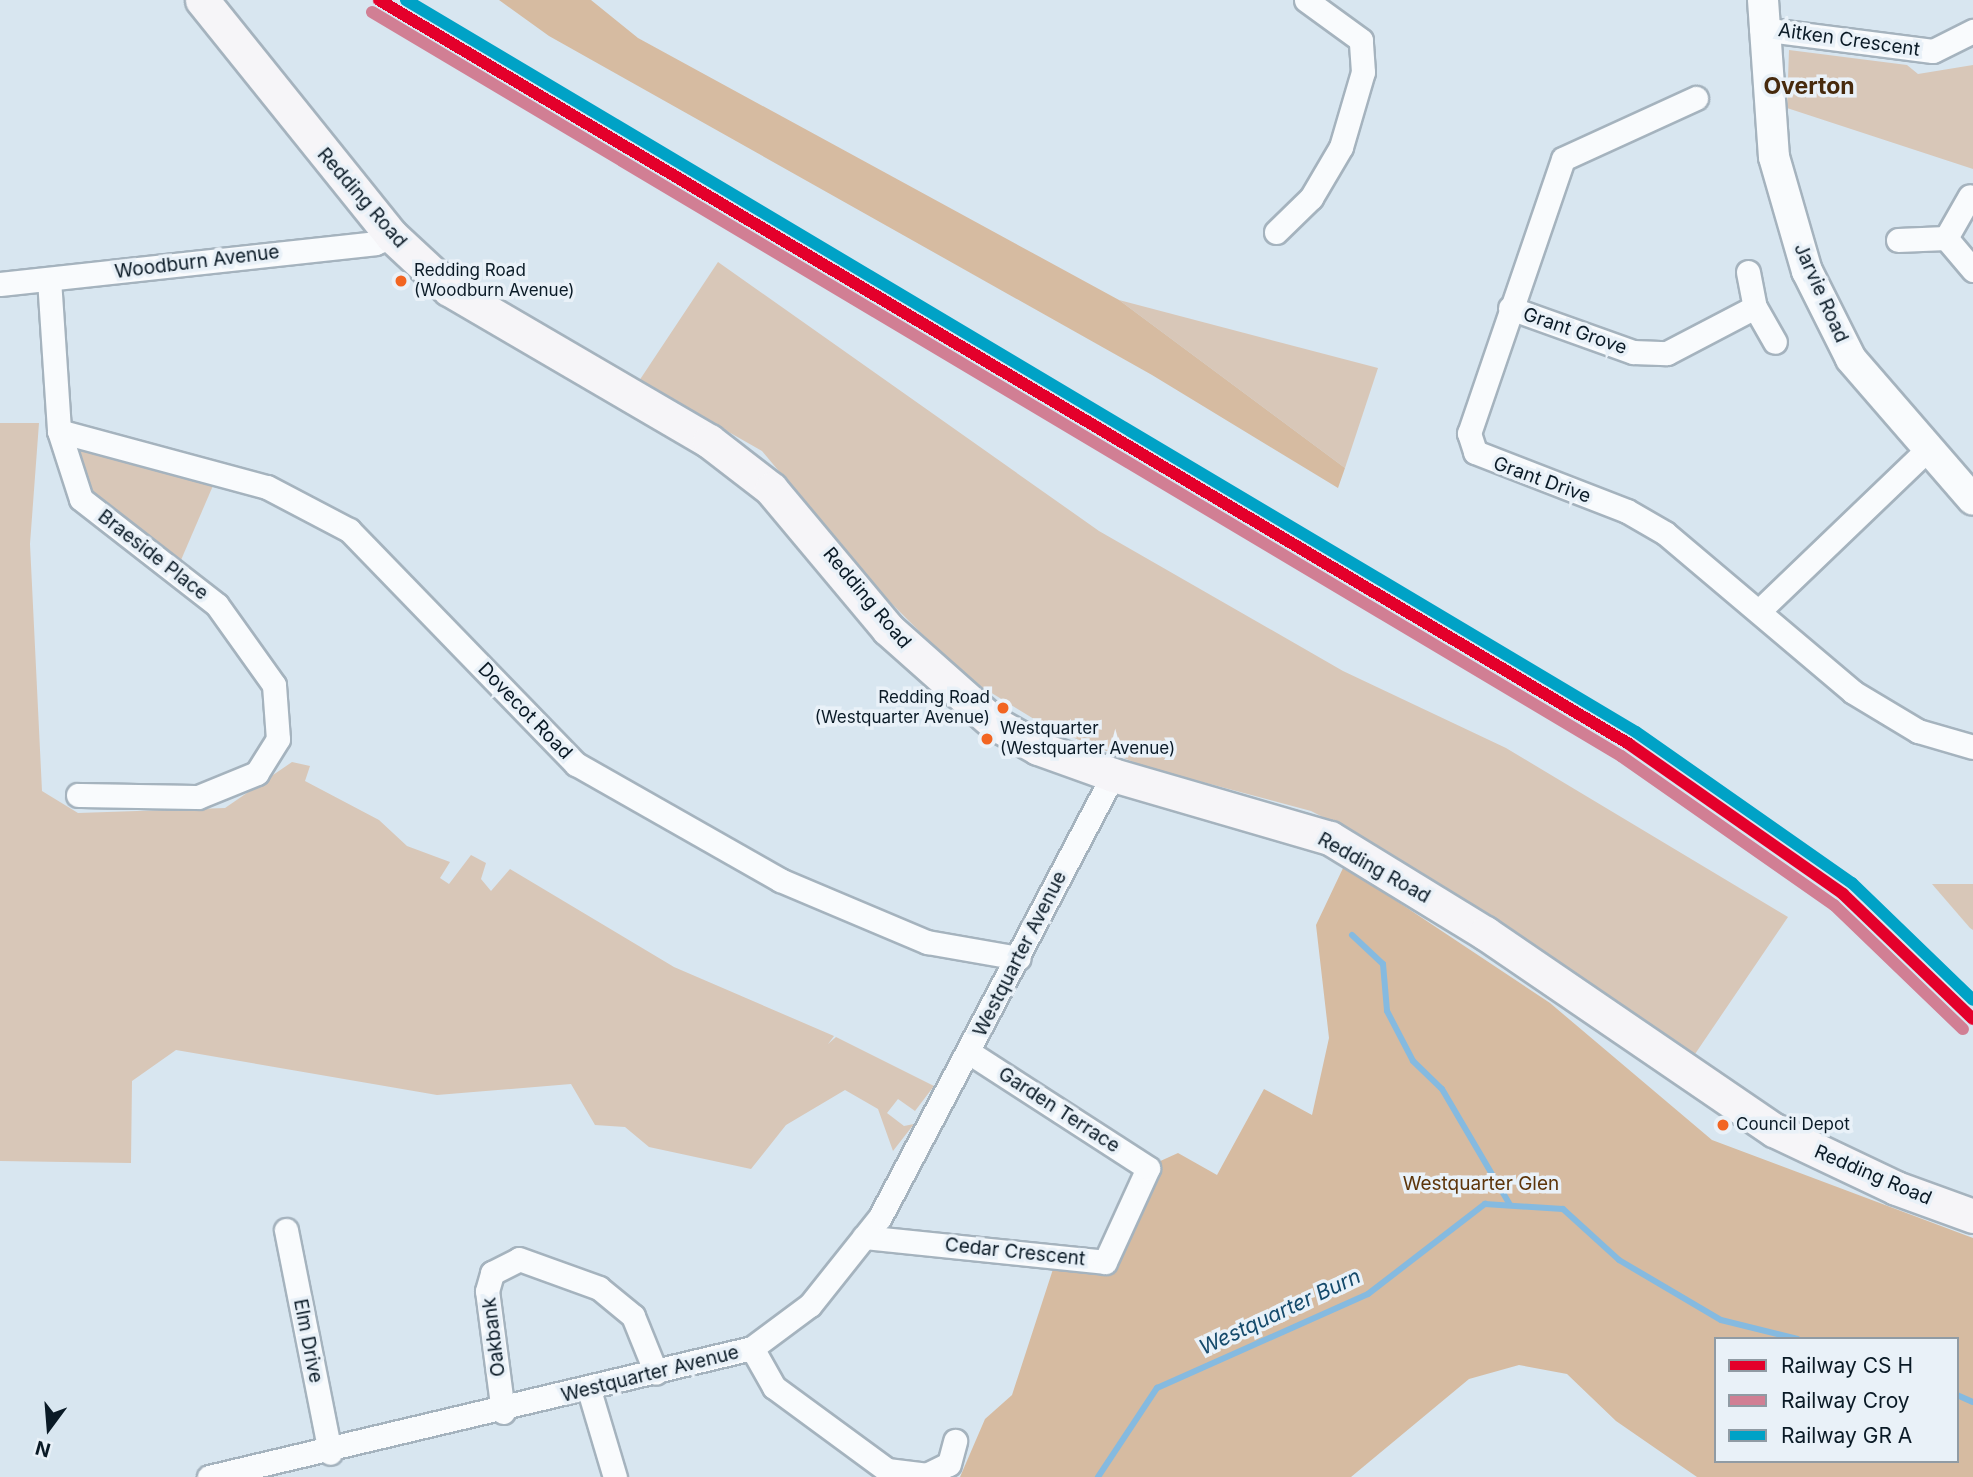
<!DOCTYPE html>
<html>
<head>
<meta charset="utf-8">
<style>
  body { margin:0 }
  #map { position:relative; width:1973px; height:1477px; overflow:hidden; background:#d8e6f0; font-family:Inter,sans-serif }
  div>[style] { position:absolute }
  .green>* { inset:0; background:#d8c7b8 }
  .forest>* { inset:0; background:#d6bba1 }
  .stream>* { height:6px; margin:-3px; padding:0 3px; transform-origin:3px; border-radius:3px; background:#85bae0 }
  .roads { filter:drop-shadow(2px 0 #a5b3be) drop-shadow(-2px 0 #a5b3be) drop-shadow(0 2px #a5b3be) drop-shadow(0 -2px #a5b3be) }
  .minor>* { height:23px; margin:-11.5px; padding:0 11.5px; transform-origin:11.5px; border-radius:11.5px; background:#f9fbfd }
  .tertiary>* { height:30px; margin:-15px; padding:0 15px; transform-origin:15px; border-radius:15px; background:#f9fbfd }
  .secondary>* { height:33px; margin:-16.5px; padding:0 16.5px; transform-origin:16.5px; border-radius:16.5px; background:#f6f5f8 }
  .rail-1>* { height:12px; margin:-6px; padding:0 6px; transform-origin:6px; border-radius:6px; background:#e4002b }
  .rail-2>* { height:12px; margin:-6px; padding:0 6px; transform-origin:6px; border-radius:6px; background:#d17f94 }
  .rail-3>* { height:12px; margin:-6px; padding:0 6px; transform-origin:6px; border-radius:6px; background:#00a2c6 }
  .dots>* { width:19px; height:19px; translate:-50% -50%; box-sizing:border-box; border:4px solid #e9f1f8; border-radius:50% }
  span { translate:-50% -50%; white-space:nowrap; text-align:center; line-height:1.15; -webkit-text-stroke:7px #e9f1f8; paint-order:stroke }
  .bus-label { font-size:17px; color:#0a1a26 }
  .left { translate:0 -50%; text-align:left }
  .right { translate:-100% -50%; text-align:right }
  .street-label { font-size:19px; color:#0a1a26 }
  .park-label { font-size:19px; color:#5d350a }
  .water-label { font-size:21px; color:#154a6b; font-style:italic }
  .quarter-label { font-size:23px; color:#472a0d; font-weight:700 }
  .legend { position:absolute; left:1714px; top:1337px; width:245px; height:126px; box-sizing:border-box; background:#e9f1f8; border:2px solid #909ba4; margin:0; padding:9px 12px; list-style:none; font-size:21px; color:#0a1a26 }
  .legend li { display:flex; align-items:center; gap:14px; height:35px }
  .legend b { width:35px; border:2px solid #909ba4 }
  .north { position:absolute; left:14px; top:1393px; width:70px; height:70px; -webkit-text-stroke:5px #e9f1f8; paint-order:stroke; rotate:196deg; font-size:19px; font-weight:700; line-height:28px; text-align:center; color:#0a1a26 }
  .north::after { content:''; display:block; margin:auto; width:24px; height:32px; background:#0a1a26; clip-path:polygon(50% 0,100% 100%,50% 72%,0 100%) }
</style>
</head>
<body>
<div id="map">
  <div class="green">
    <i style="clip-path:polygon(1789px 50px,1907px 65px,1918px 74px,1973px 65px,1973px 169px,1787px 108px)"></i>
    <i style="clip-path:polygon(718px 262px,1099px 531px,1343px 671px,1506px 748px,1788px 917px,1693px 1057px,1370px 841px,1311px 811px,1146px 767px,1047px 727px,964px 676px,882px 594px,762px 451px,639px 381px)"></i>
    <i style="clip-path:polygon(1119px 300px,1378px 368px,1345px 468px)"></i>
    <i style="clip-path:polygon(0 423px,39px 423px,30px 544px,42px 791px,78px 813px,225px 808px,292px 762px,310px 766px,305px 781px,379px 820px,407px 846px,450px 862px,440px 878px,449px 884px,471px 855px,486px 863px,481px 879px,491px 891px,510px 869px,674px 967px,834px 1036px,828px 1044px,836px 1037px,934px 1086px,915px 1111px,898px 1099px,887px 1113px,904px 1126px,914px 1124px,893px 1151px,878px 1109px,845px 1090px,786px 1125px,751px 1169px,649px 1147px,625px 1127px,595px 1125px,571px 1084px,437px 1095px,176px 1050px,132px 1081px,131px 1163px,0 1161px)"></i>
    <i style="clip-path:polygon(59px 431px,218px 474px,175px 574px,81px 499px)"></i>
    <i style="clip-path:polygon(1932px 884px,1973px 884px,1973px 930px,1970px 928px)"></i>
  </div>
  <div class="forest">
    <i style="clip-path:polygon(499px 0,591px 0,638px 38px,1119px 300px,1345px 468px,1338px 488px,1152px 375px,549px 36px)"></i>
    <i style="clip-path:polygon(evenodd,1344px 866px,1550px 1003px,1712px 1140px,1973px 1238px,1973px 1477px,1697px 1477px,1616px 1421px,1567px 1374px,1519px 1365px,1469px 1379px,1351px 1477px,960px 1477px,985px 1419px,1012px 1395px,1055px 1263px,1107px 1267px,1156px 1163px,1178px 1153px,1217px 1175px,1264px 1089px,1312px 1115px,1329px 1038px,1316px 925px,1344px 866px,1716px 1339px,1957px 1339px,1957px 1461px,1716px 1461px,1716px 1339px)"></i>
  </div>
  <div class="stream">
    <i style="left:1352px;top:935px;width:42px;rotate:43.1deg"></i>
    <i style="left:1383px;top:964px;width:47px;rotate:85.1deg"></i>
    <i style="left:1387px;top:1011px;width:56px;rotate:62.5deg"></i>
    <i style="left:1413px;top:1061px;width:40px;rotate:44deg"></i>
    <i style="left:1442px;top:1089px;width:134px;rotate:59.6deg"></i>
    <i style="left:1957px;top:1395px;width:17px;rotate:24deg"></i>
    <i style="left:1098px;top:1477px;width:107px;rotate:-56.5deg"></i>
    <i style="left:1157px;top:1388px;width:231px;rotate:-24deg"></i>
    <i style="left:1368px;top:1294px;width:148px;rotate:-37.6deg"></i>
    <i style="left:1485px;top:1204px;width:78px;rotate:3.7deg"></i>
    <i style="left:1563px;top:1209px;width:76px;rotate:42.3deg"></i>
    <i style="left:1619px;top:1260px;width:118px;rotate:30.5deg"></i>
    <i style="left:1721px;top:1320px;width:79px;rotate:13.9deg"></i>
  </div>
  <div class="roads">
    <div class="minor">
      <i style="left:1761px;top:29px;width:173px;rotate:7.3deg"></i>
      <i style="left:1933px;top:51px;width:45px;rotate:-26.6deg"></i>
      <i style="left:1696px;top:98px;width:146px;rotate:155.4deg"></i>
      <i style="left:1563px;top:159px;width:290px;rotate:108.9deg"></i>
      <i style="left:1469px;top:433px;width:20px;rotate:72deg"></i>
      <i style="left:1475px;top:452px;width:163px;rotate:21.2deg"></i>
      <i style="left:1627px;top:511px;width:44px;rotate:30.1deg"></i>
      <i style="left:1665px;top:533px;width:246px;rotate:40.2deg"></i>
      <i style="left:1853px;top:692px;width:76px;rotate:31deg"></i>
      <i style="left:1918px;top:731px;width:57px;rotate:16.2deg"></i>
      <i style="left:1276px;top:232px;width:49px;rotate:-44.2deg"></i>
      <i style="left:1311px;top:198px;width:59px;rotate:-59.5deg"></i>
      <i style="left:1341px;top:147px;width:78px;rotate:-73.7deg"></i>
      <i style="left:1363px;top:72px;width:32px;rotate:-94deg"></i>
      <i style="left:1361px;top:40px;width:68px;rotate:-144deg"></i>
      <i style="left:1946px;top:238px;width:42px;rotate:49.8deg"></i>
      <i style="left:1898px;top:240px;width:48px;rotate:-2.4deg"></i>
      <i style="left:1946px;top:238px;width:48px;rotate:-60.3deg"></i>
      <i style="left:1748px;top:272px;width:36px;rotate:79deg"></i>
      <i style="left:1755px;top:307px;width:40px;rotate:60.3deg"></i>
      <i style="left:49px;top:279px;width:152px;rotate:86.2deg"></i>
      <i style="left:59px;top:431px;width:71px;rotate:72.1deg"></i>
      <i style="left:81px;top:499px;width:172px;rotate:37.9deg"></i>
      <i style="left:217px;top:605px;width:98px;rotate:54.5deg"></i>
      <i style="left:274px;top:685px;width:54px;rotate:85.8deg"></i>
      <i style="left:278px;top:739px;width:40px;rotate:122deg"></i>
      <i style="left:257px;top:773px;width:64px;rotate:157.9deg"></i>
      <i style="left:198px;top:797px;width:120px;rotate:-179deg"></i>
      <i style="left:0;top:284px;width:377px;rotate:-6.2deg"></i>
      <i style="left:375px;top:243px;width:18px;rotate:-22deg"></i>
      <i style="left:1510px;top:308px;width:131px;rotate:19.7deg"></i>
      <i style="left:1633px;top:352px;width:34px;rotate:2deg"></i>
      <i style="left:1667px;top:353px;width:99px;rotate:-27.6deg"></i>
      <i style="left:59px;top:431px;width:215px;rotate:15.1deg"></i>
      <i style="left:267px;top:487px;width:93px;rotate:27.7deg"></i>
      <i style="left:349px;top:530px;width:326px;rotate:45.9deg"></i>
      <i style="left:576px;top:764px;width:235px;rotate:29.6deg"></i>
      <i style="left:780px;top:880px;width:160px;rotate:22.9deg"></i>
      <i style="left:927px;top:942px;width:93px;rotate:9.9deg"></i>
      <i style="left:1759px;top:611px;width:230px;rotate:-43.8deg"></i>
      <i style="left:286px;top:1230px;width:227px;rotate:78.8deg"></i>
      <i style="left:864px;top:1237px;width:242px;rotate:5.9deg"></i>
      <i style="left:1105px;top:1262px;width:103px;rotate:-65.4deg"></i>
      <i style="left:1148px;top:1168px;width:213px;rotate:-147.1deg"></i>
      <i style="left:752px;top:1348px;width:45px;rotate:60.6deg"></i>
      <i style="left:774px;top:1387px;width:140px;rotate:36.3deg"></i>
      <i style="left:887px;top:1470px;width:39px;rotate:7deg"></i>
      <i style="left:926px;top:1475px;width:25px;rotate:-26deg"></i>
      <i style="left:949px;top:1464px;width:24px;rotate:-75deg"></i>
      <i style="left:589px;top:1390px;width:91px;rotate:73.4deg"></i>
      <i style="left:503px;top:1412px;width:122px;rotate:-97.5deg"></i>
      <i style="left:487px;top:1291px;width:19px;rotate:-74deg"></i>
      <i style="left:492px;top:1273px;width:30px;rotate:-27deg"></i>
      <i style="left:519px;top:1259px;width:85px;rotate:19.9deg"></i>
      <i style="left:599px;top:1288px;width:44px;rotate:39.5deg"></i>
      <i style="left:633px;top:1316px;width:61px;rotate:68deg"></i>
      <i style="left:209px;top:1477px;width:558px;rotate:-13.36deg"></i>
      <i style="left:752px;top:1348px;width:72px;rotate:-36.6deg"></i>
      <i style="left:810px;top:1305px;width:112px;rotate:-51.5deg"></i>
      <i style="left:880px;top:1217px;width:500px;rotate:-62.2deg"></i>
    </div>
    <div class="tertiary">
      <i style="left:1763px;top:0;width:157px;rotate:86deg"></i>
      <i style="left:1774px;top:157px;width:119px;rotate:73.9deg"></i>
      <i style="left:1807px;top:271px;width:98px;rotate:63.4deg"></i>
      <i style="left:1851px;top:359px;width:186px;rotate:49.1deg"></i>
    </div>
    <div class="secondary">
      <i style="left:202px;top:0;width:303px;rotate:51.2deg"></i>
      <i style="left:392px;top:236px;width:78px;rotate:42.9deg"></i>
      <i style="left:449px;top:289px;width:301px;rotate:30.3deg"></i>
      <i style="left:709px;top:441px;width:78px;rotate:37.7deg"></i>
      <i style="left:771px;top:489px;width:182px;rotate:50.1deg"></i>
      <i style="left:888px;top:629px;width:142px;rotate:41.6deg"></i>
      <i style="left:994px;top:723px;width:51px;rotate:29.6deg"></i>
      <i style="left:1038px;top:748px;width:80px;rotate:19.8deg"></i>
      <i style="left:1113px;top:775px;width:226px;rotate:16.2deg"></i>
      <i style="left:1330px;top:838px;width:182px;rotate:31.5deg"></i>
      <i style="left:1485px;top:933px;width:350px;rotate:34.3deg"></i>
      <i style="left:1774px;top:1130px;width:135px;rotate:25.4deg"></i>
      <i style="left:1896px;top:1188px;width:82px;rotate:20deg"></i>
    </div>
  </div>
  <div class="rail-1">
    <i style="left:379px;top:0;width:1455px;rotate:30.76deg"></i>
    <i style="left:1629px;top:744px;width:261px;rotate:35deg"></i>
    <i style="left:1843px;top:894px;width:180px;rotate:43.9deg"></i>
  </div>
  <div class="rail-2">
    <i style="left:372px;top:12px;width:1454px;rotate:30.78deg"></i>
    <i style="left:1621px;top:756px;width:260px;rotate:35deg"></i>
    <i style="left:1834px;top:905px;width:179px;rotate:43.9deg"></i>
  </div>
  <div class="rail-3">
    <i style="left:406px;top:0;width:1431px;rotate:30.76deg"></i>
    <i style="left:1636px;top:732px;width:264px;rotate:35deg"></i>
    <i style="left:1852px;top:883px;width:168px;rotate:44deg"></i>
  </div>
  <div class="dots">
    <i style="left:401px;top:281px;background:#f26522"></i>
    <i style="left:1003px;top:708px;background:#f26522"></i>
    <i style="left:987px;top:739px;background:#f26522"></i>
    <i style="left:1723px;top:1125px;background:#f26522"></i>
  </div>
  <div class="bus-label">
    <span class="left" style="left:414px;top:281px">Redding Road<br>(Woodburn Avenue)</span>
    <span class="right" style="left:990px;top:708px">Redding Road<br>(Westquarter Avenue)</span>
    <span class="left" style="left:1000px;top:739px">Westquarter<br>(Westquarter Avenue)</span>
    <span class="left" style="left:1736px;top:1125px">Council Depot</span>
  </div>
  <div class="street-label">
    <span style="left:1849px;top:40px;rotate:8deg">Aitken Crescent</span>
    <span style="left:362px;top:198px;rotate:49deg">Redding Road</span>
    <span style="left:197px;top:262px;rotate:-7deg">Woodburn Avenue</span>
    <span style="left:1821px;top:293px;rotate:66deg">Jarvie Road</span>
    <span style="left:1575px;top:331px;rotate:19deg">Grant Grove</span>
    <span style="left:1542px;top:480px;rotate:20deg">Grant Drive</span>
    <span style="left:153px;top:555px;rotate:38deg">Braeside Place</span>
    <span style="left:867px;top:598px;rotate:50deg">Redding Road</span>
    <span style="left:525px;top:711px;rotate:46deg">Dovecot Road</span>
    <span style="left:1374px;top:868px;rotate:29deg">Redding Road</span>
    <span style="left:1020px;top:954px;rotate:-63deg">Westquarter Avenue</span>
    <span style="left:1059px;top:1110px;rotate:33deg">Garden Terrace</span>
    <span style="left:1873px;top:1175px;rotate:23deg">Redding Road</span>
    <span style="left:1015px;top:1252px;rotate:6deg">Cedar Crescent</span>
    <span style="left:494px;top:1337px;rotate:-97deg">Oakbank</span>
    <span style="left:308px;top:1341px;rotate:79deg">Elm Drive</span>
    <span style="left:650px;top:1374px;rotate:-14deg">Westquarter Avenue</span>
  </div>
  <div class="park-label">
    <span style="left:1481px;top:1184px">Westquarter Glen</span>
  </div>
  <div class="water-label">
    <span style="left:1280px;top:1312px;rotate:-25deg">Westquarter Burn</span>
  </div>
  <div class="quarter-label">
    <span style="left:1809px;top:86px">Overton</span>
  </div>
  <ul class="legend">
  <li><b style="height:9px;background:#e4002b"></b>Railway CS H</li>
  <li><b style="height:9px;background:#d17f94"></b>Railway Croy</li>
  <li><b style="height:9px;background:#00a2c6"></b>Railway GR A</li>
  </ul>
  <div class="north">N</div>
</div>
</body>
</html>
